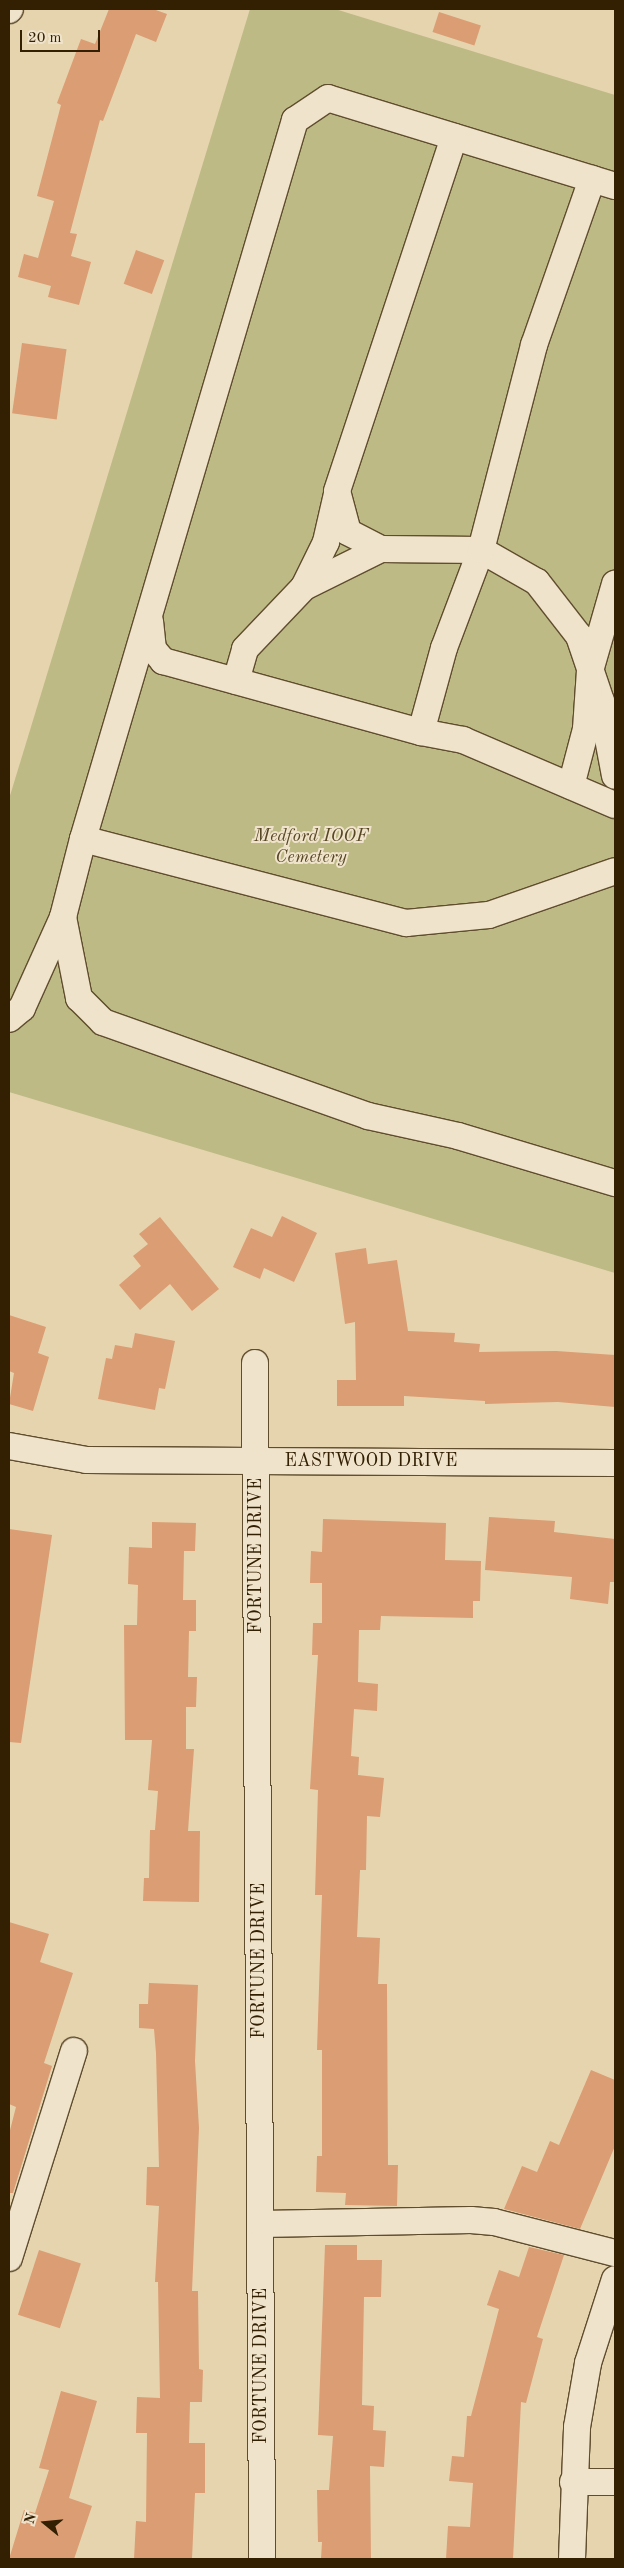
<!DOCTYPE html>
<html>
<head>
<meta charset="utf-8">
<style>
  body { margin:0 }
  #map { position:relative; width:624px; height:2568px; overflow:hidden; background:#e6d4af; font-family:"Old Standard TT",serif }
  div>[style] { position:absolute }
  .green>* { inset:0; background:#bdba85 }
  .building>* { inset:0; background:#db9d73; transform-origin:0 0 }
  .roads { filter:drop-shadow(1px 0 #604d2e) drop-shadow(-1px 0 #604d2e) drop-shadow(0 1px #604d2e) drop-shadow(0 -1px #604d2e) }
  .minor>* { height:26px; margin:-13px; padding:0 13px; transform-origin:13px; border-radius:13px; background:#efe3cb }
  span { translate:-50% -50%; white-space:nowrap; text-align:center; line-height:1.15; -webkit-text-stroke:4px #efe3cb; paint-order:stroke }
  .park-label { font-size:18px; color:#564624; font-style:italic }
  .street-label { font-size:18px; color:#332003 }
  .frame { position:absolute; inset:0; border:10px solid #332003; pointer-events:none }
  .north { position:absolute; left:20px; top:2498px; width:50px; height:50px; -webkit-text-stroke:4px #efe3cb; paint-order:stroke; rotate:287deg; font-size:14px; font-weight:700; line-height:20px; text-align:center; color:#332003 }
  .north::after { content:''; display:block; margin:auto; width:18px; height:22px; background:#332003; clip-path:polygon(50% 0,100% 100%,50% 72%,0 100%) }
  .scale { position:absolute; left:20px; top:30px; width:80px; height:22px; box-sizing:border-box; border:2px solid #332003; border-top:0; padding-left:6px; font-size:15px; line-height:18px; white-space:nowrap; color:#332003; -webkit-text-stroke:4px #efe3cb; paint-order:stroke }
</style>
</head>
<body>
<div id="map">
  <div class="green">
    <i style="clip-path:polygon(250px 9px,335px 9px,615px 95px,615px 1273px,9px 1092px,9px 799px)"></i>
  </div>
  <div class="building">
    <i style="clip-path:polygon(109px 9px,153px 9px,167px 14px,156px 42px,136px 34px,103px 121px,100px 120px,70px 233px,77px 234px,71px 256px,91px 262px,79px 305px,48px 297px,51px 286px,18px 277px,24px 254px,38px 258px,54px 201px,37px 196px,61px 105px,57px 103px,81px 39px,95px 44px)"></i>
    <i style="left:439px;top:12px;width:44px;height:21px;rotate:18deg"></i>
    <i style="left:136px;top:250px;width:30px;height:36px;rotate:20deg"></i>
    <i style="left:22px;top:343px;width:45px;height:71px;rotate:8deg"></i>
    <i style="clip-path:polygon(282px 1216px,317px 1233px,294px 1282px,264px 1268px,260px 1279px,233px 1267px,251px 1228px,272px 1237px)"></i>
    <i style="clip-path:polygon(160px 1217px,219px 1289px,192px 1311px,170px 1284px,140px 1310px,119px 1285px,141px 1266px,133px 1256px,148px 1244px,139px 1234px)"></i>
    <i style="clip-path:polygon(366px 1248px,368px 1264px,397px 1260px,408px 1331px,455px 1333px,454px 1342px,480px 1344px,479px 1352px,556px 1351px,615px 1355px,615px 1407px,558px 1402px,485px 1404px,485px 1401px,404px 1396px,404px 1406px,337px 1406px,337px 1380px,356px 1380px,355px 1322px,345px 1324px,335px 1253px)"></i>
    <i style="clip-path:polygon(9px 1315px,46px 1327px,38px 1353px,49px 1357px,33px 1411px,9px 1404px,14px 1373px,9px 1371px)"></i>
    <i style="clip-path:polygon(135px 1333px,175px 1341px,165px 1389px,159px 1388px,155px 1410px,98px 1399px,106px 1358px,112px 1359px,115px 1345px,132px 1348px)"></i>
    <i style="clip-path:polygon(489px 1517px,555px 1521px,554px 1532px,615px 1539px,615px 1582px,610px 1582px,608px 1604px,570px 1599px,572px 1577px,485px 1570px)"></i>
    <i style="clip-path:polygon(323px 1519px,446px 1523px,445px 1560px,481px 1561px,480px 1601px,473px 1601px,473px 1618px,381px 1616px,380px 1630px,359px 1630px,358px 1682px,378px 1684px,377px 1711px,354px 1709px,351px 1756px,359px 1757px,358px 1775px,384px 1778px,380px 1817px,367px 1816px,366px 1870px,360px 1870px,357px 1937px,380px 1938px,378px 1984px,387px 1984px,388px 2165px,398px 2165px,397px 2206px,345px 2205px,346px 2193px,316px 2192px,317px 2156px,322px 2156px,322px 2050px,317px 2050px,322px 1895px,315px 1895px,318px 1790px,310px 1789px,318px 1655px,312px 1655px,313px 1623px,322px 1623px,322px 1583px,310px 1583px,311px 1551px,322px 1552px)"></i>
    <i style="clip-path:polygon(152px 1522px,196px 1523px,195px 1551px,184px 1551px,183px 1600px,196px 1600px,196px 1631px,189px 1631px,188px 1677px,197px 1677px,196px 1707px,186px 1707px,186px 1749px,194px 1749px,188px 1831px,200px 1831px,199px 1902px,143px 1901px,144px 1878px,149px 1878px,150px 1830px,155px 1830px,158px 1791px,148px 1790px,152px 1740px,125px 1740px,124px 1625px,137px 1625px,138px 1585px,128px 1584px,129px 1547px,152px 1548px)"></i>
    <i style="clip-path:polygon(9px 1529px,52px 1535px,21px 1743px,9px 1742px)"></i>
    <i style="clip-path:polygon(9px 1922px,49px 1934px,40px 1962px,73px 1973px,44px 2063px,52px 2066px,13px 2193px,9px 2193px,9px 2134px,16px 2107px,9px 2104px)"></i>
    <i style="clip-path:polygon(149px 1983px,198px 1985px,195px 2061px,199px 2128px,192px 2291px,198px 2291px,199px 2369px,203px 2370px,202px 2402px,190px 2402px,189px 2443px,205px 2443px,205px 2493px,195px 2493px,192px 2559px,134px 2559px,136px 2521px,146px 2522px,147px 2433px,136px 2433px,137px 2397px,160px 2398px,158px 2282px,155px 2282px,159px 2206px,146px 2205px,147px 2167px,159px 2167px,156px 2053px,154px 2029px,139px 2028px,139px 2004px,148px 2004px)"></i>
    <i style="clip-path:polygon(591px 2070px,615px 2080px,615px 2146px,580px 2229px,504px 2209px,522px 2166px,537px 2172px,550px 2141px,559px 2145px)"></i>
    <i style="clip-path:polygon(325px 2245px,357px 2245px,357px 2260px,382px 2260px,381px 2297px,364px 2297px,362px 2405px,374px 2406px,373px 2430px,386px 2431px,384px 2467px,370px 2466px,371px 2559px,321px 2559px,322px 2542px,318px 2542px,317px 2490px,329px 2490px,333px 2436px,318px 2435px)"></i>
    <i style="clip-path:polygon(529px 2247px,564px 2255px,537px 2337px,543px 2339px,526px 2403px,521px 2402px,513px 2559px,446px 2559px,448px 2526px,470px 2527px,473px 2483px,449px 2481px,452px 2456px,464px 2457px,467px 2416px,471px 2416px,499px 2309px,487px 2305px,499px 2270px,519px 2277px)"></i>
    <i style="left:39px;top:2250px;width:44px;height:68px;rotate:18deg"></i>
    <i style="clip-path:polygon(61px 2391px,97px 2401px,69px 2498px,92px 2506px,74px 2559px,9px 2559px,24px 2510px,35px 2513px,49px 2470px,39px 2468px)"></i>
  </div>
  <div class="roads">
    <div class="minor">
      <i style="left:9px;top:10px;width:1px;rotate:-45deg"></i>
      <i style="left:615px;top:186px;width:300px;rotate:-163deg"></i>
      <i style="left:328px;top:98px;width:40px;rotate:146deg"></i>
      <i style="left:295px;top:120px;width:750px;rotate:106.43deg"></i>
      <i style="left:83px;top:839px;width:81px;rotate:104.4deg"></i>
      <i style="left:63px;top:917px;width:83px;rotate:78.8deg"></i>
      <i style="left:79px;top:998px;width:34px;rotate:45deg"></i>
      <i style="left:103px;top:1022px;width:281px;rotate:19.5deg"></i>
      <i style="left:368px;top:1116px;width:92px;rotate:12.5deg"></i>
      <i style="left:458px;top:1136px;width:164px;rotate:16.7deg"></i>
      <i style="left:381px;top:549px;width:37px;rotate:-153deg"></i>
      <i style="left:348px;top:532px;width:42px;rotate:-105deg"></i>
      <i style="left:337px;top:491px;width:373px;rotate:-71.7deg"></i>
      <i style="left:304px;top:587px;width:50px;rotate:-63.9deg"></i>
      <i style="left:326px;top:542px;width:49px;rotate:-77.1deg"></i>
      <i style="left:150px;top:621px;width:28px;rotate:84deg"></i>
      <i style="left:153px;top:649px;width:16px;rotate:50deg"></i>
      <i style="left:163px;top:661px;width:268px;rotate:15.4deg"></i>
      <i style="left:421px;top:732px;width:43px;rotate:10.8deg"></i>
      <i style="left:463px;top:740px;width:165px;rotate:23.2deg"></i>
      <i style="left:236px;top:681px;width:33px;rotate:-74deg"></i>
      <i style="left:245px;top:649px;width:86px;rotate:-46.4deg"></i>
      <i style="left:304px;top:587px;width:86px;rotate:-26.3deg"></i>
      <i style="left:381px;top:549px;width:100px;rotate:0.6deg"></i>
      <i style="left:481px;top:550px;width:64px;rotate:29.7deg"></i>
      <i style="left:537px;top:582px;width:68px;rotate:52.1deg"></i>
      <i style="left:579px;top:636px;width:69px;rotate:71.3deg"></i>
      <i style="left:601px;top:701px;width:76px;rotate:79.4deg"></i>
      <i style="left:421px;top:732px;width:87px;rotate:-74.7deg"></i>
      <i style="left:444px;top:648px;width:105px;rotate:-69.3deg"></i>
      <i style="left:481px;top:550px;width:212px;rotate:-75.5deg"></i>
      <i style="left:534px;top:345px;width:176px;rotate:-70.7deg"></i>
      <i style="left:571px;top:786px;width:59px;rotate:-75.3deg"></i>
      <i style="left:586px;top:729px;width:58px;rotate:-86.1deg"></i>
      <i style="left:590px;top:671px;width:91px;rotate:-74deg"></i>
      <i style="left:83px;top:839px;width:334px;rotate:14.6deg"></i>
      <i style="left:406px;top:923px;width:83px;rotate:-5.5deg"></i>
      <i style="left:489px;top:915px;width:133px;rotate:-19.2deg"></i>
      <i style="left:9px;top:1019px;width:17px;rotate:-40deg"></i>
      <i style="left:22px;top:1008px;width:100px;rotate:-65.7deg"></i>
      <i style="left:255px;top:1363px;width:1196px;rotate:89.66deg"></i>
      <i style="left:9px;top:1446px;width:79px;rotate:10.2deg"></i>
      <i style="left:87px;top:1460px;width:528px;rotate:0.33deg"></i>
      <i style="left:261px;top:2224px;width:210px;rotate:-1.1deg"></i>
      <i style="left:471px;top:2220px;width:23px;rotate:5deg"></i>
      <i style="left:494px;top:2222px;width:125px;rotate:14.4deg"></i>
      <i style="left:9px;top:2258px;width:217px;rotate:-72.6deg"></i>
      <i style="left:573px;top:2482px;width:42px"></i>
      <i style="left:572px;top:2559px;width:132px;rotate:-87.8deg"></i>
      <i style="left:577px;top:2427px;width:65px;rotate:-80.2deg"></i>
      <i style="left:588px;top:2363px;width:88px;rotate:-72.2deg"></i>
    </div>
  </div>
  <div class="park-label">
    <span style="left:311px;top:847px">Medford IOOF<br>Cemetery</span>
  </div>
  <div class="street-label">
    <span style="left:371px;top:1461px">EASTWOOD DRIVE</span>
    <span style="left:256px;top:1556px;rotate:-90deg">FORTUNE DRIVE</span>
    <span style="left:259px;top:1961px;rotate:-90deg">FORTUNE DRIVE</span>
    <span style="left:261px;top:2366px;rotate:-90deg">FORTUNE DRIVE</span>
  </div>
  <div class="frame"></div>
  <div class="north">N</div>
  <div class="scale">20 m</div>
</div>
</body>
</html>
